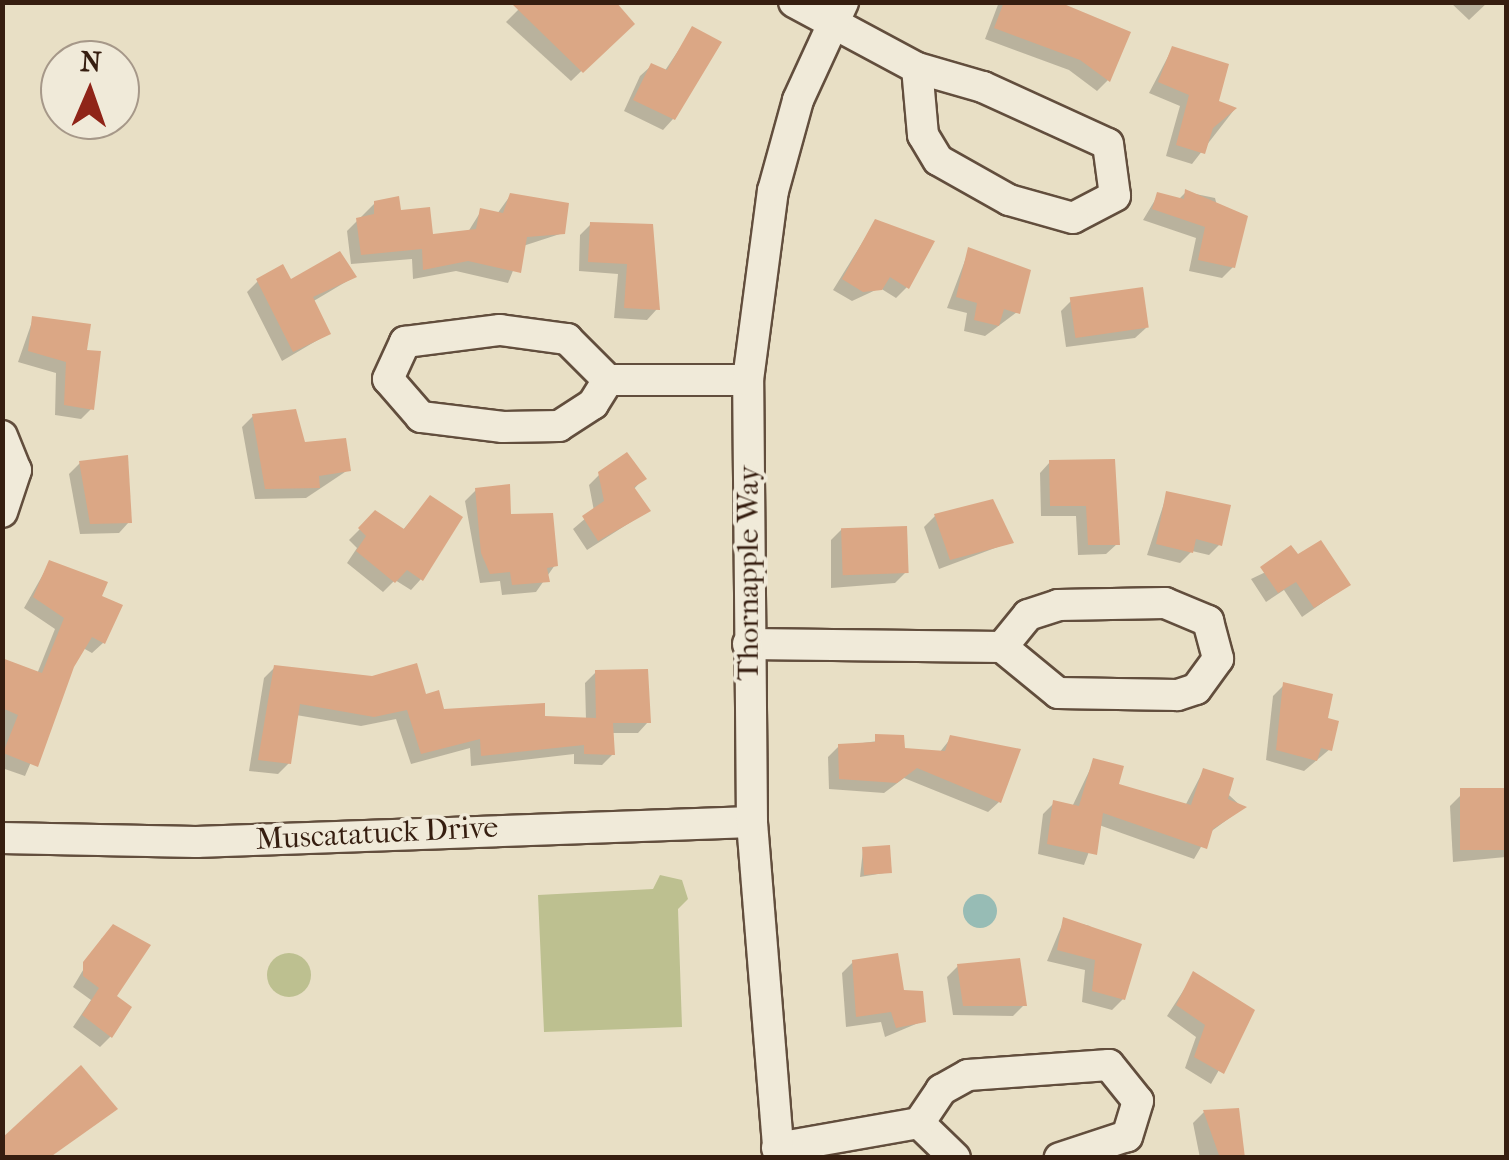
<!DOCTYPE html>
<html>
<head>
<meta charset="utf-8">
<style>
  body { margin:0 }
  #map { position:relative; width:1509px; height:1160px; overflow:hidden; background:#e8dfc5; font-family:"IM FELL French Canon",serif }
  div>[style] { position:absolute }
  .green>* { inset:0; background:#bdc090 }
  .round { border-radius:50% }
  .water>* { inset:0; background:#97bcb5 }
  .shadow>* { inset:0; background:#0003 }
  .building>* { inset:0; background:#dba785; transform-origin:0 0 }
  .roads { filter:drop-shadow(2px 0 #624e3d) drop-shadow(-2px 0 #624e3d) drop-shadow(0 2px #624e3d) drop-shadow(0 -2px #624e3d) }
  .street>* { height:30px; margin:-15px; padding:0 15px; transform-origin:15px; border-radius:15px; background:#f0ead9 }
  span { translate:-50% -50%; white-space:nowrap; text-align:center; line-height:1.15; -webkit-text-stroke:8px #f0ead9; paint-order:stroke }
  .street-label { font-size:30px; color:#361e10 }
  .frame { position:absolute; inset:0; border:5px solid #361e10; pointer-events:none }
  .north { position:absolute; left:40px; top:40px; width:100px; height:100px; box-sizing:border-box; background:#f0ead9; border:2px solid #a69889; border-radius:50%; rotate:2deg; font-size:28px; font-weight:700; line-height:40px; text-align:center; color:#361e10 }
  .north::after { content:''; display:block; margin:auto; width:35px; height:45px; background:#8f2418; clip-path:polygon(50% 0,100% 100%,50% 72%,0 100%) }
</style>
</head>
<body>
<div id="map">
  <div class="green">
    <i style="clip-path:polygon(660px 875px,682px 880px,688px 899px,678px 909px,682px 1027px,544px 1032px,538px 895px,653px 889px)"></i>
    <i class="round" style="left:267px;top:953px;width:44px;height:44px"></i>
  </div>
  <div class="water">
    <i class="round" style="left:963px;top:894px;width:34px;height:34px"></i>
  </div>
  <div class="shadow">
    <i style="clip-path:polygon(526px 2px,631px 23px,571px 81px,506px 22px)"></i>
    <i style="clip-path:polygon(999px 2px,1053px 2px,1128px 33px,1108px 80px,1097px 91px,1069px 70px,985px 39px)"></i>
    <i style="clip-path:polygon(1450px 2px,1488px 2px,1469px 20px)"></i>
    <i style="clip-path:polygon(692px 30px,673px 119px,663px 130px,624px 111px,640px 76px,651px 66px,664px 72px)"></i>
    <i style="clip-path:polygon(1172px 49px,1216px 102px,1234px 110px,1192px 164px,1166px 156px,1180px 106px,1149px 93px)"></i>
    <i style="clip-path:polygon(1186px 192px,1215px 198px,1233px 267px,1222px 278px,1189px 271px,1196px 238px,1143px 220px,1158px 195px,1178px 200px)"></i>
    <i style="clip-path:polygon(510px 196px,563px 233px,523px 246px,508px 283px,456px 271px,413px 279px,412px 259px,351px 264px,347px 231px,375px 203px,430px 236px,468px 232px,481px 211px,497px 214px)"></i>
    <i style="clip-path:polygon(875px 222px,907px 287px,896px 298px,880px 288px,852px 301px,833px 290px)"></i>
    <i style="clip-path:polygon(591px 224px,651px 226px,657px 309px,647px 320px,614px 318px,618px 274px,579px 271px,580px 235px)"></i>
    <i style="clip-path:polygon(969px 250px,1017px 312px,985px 336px,964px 331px,967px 313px,947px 308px)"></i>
    <i style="clip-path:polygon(354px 277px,312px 302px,328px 334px,282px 361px,247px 292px,258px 281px)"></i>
    <i style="clip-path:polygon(1072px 300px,1146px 328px,1135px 338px,1066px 347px,1061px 311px)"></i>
    <i style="clip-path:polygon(33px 319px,84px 352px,92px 408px,81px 419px,55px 415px,56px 373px,18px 362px)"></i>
    <i style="clip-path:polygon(253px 416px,303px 445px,348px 470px,306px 498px,255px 499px,242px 427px)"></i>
    <i style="clip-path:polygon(1050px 462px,1117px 544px,1106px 554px,1078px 555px,1076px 516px,1041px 516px,1040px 473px)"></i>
    <i style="clip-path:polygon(80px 463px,129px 522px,119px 533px,80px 534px,69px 474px)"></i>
    <i style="clip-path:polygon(600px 474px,643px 479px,633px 490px,648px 511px,587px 550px,573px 529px,594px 511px,589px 485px)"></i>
    <i style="clip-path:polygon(476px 490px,555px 565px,536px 592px,502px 595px,500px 581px,480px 583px,465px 501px)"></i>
    <i style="clip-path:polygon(1167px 494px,1220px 544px,1209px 555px,1192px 551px,1180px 563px,1147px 555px)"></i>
    <i style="clip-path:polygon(430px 498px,421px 579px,411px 590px,395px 580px,383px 592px,347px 563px,357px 548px,349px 540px,376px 513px,402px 531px)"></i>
    <i style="clip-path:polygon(935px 516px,1011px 542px,939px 569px,924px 527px)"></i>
    <i style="clip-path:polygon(842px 529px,906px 572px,895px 583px,831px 588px,831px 540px)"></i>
    <i style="clip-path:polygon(1297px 557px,1348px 585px,1302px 617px,1284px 590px,1266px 602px,1251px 579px)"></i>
    <i style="clip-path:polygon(50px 562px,99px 597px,103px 643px,92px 653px,83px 648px,72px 666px,25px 776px,2px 768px,2px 661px,37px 674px,55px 629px,24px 608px)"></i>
    <i style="clip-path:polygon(275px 667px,424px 697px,443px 711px,586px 720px,585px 683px,596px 672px,648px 722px,638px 733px,611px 733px,613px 754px,602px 765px,574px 764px,574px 754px,471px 766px,470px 748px,411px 764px,396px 719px,361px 726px,296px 715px,289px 763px,278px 774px,249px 771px,264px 678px)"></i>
    <i style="clip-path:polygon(1284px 685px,1325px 719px,1330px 749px,1304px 771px,1266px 760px,1273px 696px)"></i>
    <i style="clip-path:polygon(902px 738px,902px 750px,939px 753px,951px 738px,999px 802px,988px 812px,904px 778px,884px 793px,829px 789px,828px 757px,839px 746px)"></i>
    <i style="clip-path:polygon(1094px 761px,1116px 785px,1185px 806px,1203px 771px,1243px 808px,1209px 833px,1194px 859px,1099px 825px,1084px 865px,1038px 854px,1043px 814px,1054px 803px,1072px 807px)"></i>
    <i style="clip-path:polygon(1506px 788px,1506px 857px,1453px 862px,1450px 806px,1461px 795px)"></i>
    <i style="clip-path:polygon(863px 850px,890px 872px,860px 877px)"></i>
    <i style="clip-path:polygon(1064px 920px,1090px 926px,1123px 999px,1112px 1010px,1082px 1002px,1085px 970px,1047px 961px)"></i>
    <i style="clip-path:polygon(102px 938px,111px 1036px,100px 1047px,73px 1027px,91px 1000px,73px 987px)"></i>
    <i style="clip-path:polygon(853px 962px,902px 993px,923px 1021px,885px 1037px,881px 1022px,846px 1027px,842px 973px)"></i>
    <i style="clip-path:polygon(958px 966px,1024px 1005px,1013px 1016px,953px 1015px,947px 977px)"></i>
    <i style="clip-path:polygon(1194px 974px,1252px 1012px,1211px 1084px,1185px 1068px,1196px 1037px,1167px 1016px)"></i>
    <i style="clip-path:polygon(1237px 1110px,1243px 1158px,1200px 1158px,1193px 1123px,1204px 1112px)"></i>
  </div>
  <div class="building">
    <i style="clip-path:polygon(510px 2px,616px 2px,635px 24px,583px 73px)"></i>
    <i style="clip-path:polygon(1004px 2px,1059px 2px,1131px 32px,1110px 82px,1080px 60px,994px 28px)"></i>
    <i style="clip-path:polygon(692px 26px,722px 42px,675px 120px,633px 100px,651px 63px,667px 70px)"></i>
    <i style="clip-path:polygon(1172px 46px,1229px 64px,1219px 101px,1237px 108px,1213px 128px,1205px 154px,1176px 145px,1189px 95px,1158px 82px)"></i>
    <i style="clip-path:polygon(1185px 189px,1248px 216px,1235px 268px,1198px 260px,1205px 227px,1152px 209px,1157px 192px,1184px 199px)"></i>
    <i style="clip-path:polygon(510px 193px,569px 203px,565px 234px,527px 237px,521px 273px,468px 261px,423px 270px,422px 249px,361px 255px,356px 218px,374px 214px,374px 201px,399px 196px,401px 210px,430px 207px,433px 234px,476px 229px,480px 208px,503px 213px)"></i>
    <i style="clip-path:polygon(875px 219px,935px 241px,909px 289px,890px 277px,882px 290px,863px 292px,842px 279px)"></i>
    <i style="clip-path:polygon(590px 222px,653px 224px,660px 310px,624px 308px,627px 264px,588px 262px)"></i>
    <i style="clip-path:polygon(968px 247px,1031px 270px,1020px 314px,1004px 309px,999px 326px,974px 320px,977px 303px,956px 297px)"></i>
    <i style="clip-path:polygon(340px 251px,357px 277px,313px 297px,331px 334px,293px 352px,256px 279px,283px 264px,291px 279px)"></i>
    <i style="left:1143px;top:287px;width:41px;height:74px;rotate:82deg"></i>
    <i style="clip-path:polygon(32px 316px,91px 324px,87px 350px,101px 351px,94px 410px,64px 405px,66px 362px,28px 351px)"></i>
    <i style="clip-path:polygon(296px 409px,305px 442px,346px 438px,351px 471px,319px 476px,320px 488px,265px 489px,252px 414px)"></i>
    <i style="clip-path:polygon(627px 452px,647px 479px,634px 487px,651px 511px,598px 541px,582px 516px,604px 501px,598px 472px)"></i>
    <i style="clip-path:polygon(128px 455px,132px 523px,90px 524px,79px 461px)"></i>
    <i style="clip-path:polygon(1115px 459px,1120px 545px,1088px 545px,1086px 506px,1050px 506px,1049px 460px)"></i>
    <i style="clip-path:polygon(510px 484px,511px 514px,553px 513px,558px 566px,547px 568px,550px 582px,512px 585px,510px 572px,490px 574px,481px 553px,475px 488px)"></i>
    <i style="clip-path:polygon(1166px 491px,1231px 505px,1222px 546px,1196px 539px,1193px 553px,1156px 544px)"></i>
    <i style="clip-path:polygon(430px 495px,463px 517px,423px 581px,407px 570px,395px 583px,356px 551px,366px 536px,358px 528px,375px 510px,404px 529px)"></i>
    <i style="clip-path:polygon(993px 499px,1014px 543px,950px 560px,934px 514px)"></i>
    <i style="left:907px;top:526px;width:47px;height:66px;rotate:88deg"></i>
    <i style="clip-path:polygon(1321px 540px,1351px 585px,1314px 608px,1296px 582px,1278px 593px,1260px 567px,1291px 545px,1298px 554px)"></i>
    <i style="clip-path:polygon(49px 560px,108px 582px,102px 596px,123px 605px,105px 644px,92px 637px,74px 667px,38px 767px,3px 753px,18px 715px,2px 708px,2px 658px,42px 673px,64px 618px,33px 597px)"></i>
    <i style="clip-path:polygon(417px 663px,426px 694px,439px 690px,444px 709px,545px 703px,545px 716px,596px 718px,595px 670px,648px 669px,651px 723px,613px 723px,615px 755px,584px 754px,584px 745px,481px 756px,480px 739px,421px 754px,407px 710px,374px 717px,300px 704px,291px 764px,258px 760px,274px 665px,372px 676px)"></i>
    <i style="clip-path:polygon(1283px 682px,1333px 694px,1328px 718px,1339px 721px,1332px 751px,1321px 748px,1317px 761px,1276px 750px)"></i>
    <i style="clip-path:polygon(875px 734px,904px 735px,905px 748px,945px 751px,950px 735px,1021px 749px,1001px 803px,917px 768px,897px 783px,839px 779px,838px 744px,875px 742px)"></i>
    <i style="clip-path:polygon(1093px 758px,1124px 766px,1119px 784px,1191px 805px,1203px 768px,1234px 778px,1228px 799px,1247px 807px,1213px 829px,1207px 849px,1103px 813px,1097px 855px,1047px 844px,1053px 800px,1079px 806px)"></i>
    <i style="left:1506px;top:788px;width:62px;height:46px;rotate:90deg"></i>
    <i style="left:890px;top:845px;width:28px;height:28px;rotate:86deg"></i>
    <i style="clip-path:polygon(1063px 917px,1142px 944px,1125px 1000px,1092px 991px,1095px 960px,1057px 950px)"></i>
    <i style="clip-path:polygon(113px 924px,151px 945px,117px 996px,132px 1007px,112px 1038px,82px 1015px,99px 988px,83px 976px,83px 962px)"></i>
    <i style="clip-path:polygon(898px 953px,904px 990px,923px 991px,926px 1022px,896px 1028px,891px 1012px,856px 1017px,852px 960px)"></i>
    <i style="clip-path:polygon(1020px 958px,1027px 1006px,963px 1006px,957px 964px)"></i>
    <i style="clip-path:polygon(1193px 971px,1255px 1010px,1224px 1074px,1194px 1057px,1205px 1025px,1176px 1005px)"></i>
    <i style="clip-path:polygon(81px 1065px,118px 1109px,49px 1158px,2px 1158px,2px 1138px)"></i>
    <i style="clip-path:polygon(1239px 1108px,1245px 1158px,1220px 1158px,1203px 1110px)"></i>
  </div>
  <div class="roads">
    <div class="street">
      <i style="left:794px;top:2px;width:140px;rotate:28.2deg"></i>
      <i style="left:917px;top:68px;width:69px;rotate:16.1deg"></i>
      <i style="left:983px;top:87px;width:137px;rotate:24.5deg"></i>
      <i style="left:1108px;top:144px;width:52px;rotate:82.3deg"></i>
      <i style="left:1115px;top:196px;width:47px;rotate:152.4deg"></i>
      <i style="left:1073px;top:218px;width:66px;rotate:-164.3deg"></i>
      <i style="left:1009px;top:200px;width:81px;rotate:-150.6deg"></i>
      <i style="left:938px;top:160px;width:29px;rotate:-121deg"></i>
      <i style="left:923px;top:135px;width:67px;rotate:-95.1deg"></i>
      <i style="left:608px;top:380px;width:28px;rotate:122deg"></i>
      <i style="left:593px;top:404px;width:40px;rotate:147.1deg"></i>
      <i style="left:559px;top:426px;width:56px;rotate:179deg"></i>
      <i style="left:503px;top:427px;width:83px;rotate:-173deg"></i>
      <i style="left:421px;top:417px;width:50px;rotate:-131deg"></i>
      <i style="left:388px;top:379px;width:41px;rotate:-65.3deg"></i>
      <i style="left:405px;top:342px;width:96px;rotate:-7.2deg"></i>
      <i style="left:500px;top:330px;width:68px;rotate:7.7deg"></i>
      <i style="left:567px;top:339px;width:58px;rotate:45deg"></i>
      <i style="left:608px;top:380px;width:140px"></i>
      <i style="left:2px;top:436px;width:37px;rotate:68deg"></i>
      <i style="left:16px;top:470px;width:44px;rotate:108.4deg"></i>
      <i style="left:748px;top:644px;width:254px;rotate:0.7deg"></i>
      <i style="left:1002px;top:647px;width:41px;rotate:-50.9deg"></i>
      <i style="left:1028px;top:615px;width:32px;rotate:-18deg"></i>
      <i style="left:1058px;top:605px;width:107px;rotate:-1.1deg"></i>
      <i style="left:1165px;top:603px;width:47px;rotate:22.7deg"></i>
      <i style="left:1208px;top:621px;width:39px;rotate:75deg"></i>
      <i style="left:1218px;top:659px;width:37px;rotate:126deg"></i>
      <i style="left:1196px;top:689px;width:20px;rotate:162deg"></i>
      <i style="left:1177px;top:695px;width:119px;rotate:-179deg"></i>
      <i style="left:1058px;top:693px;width:72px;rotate:-140.6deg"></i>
      <i style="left:2px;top:838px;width:194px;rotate:1.2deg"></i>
      <i style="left:196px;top:842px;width:556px;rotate:-2.06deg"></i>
      <i style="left:919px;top:1123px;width:50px;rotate:44.2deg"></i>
      <i style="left:777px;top:1148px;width:144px;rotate:-10deg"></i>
      <i style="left:919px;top:1123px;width:40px;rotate:-56deg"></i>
      <i style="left:941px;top:1090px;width:31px;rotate:-29deg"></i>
      <i style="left:968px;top:1075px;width:141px;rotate:-4.1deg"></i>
      <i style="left:1109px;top:1065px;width:46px;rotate:51.1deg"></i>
      <i style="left:1138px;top:1101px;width:37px;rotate:107deg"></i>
      <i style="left:1127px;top:1136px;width:71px;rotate:161.8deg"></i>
      <i style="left:779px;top:1158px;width:337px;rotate:-94.6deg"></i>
      <i style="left:752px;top:822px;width:442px;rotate:-90.5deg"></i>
      <i style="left:748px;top:380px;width:191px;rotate:-82.5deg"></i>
      <i style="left:773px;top:191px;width:94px;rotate:-74.6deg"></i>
      <i style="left:798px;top:100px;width:108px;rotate:-65.3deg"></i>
    </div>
  </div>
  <div class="street-label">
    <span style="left:749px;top:573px;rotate:-90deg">Thornapple Way</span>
    <span style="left:377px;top:834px;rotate:-3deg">Muscatatuck Drive</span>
  </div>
  <div class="frame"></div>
  <div class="north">N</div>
</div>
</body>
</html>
